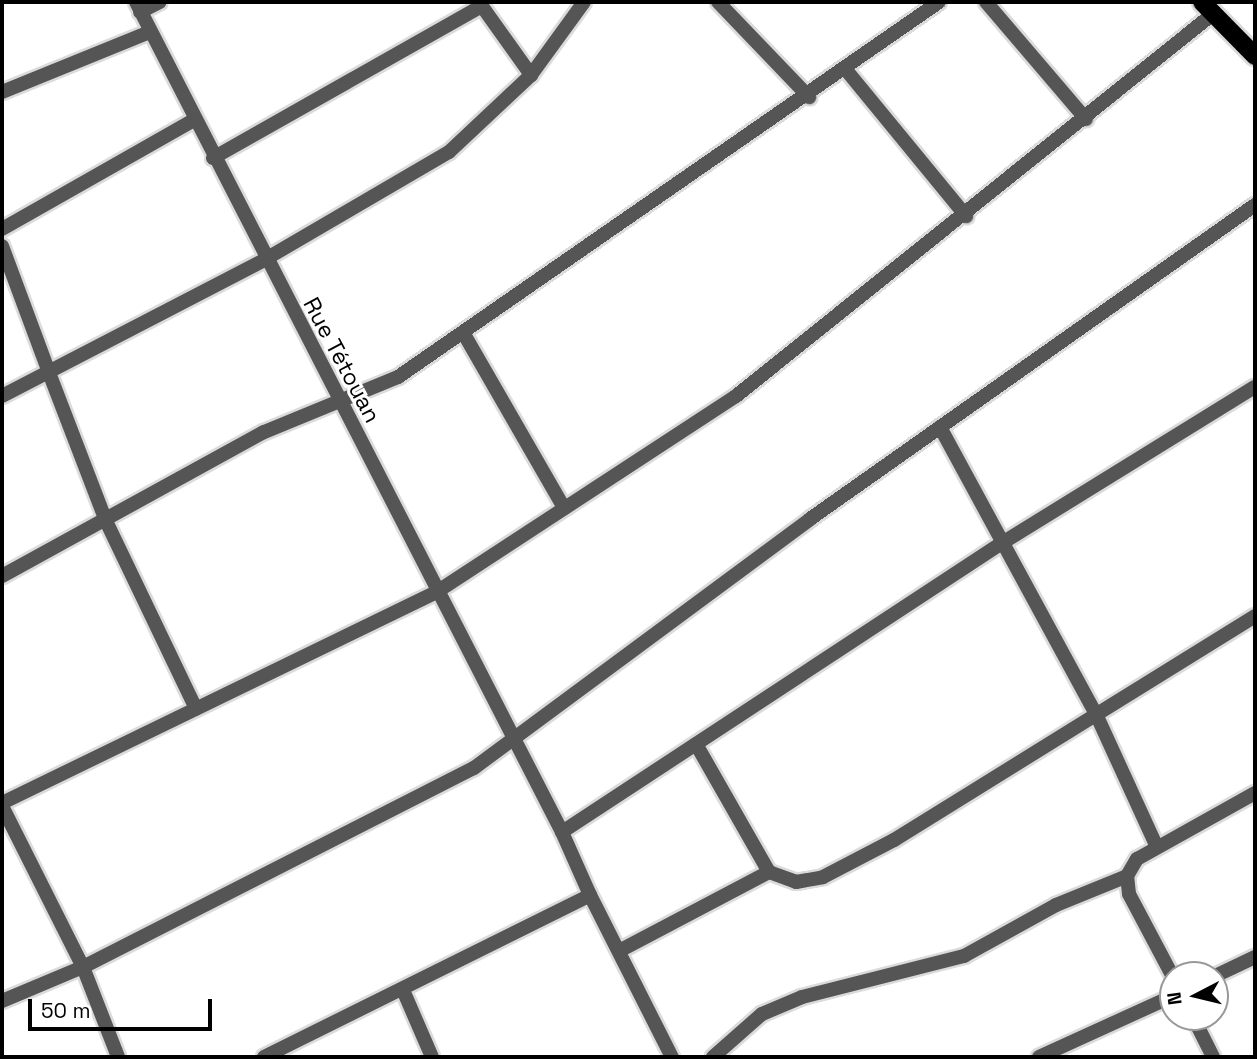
<!DOCTYPE html>
<html>
<head>
<meta charset="utf-8">
<style>
  body { margin:0 }
  #map { position:relative; width:1257px; height:1059px; overflow:hidden; background:#fff; font-family:"Space Grotesk",sans-serif }
  div>[style] { position:absolute }
  .roads { filter:drop-shadow(2px 0 #dbdbdb) drop-shadow(-2px 0 #dbdbdb) drop-shadow(0 2px #dbdbdb) drop-shadow(0 -2px #dbdbdb) }
  .service>* { height:14px; margin:-7px; padding:0 7px; transform-origin:7px; border-radius:7px; background:#555 }
  .minor>* { height:14px; margin:-7px; padding:0 7px; transform-origin:7px; border-radius:7px; background:#555 }
  .primary>* { height:18px; margin:-9px; padding:0 9px; transform-origin:9px; border-radius:9px; background:#000 }
  span { translate:-50% -50%; white-space:nowrap; text-align:center; line-height:1.15; -webkit-text-stroke:6px #fff; paint-order:stroke }
  .street-label { font-size:23px; color:#000 }
  .frame { position:absolute; inset:0; border:4px solid #000; pointer-events:none }
  .north { position:absolute; left:1159px; top:961px; width:70px; height:70px; box-sizing:border-box; background:#fff; border:2px solid #999; border-radius:50%; rotate:263deg; font-size:19px; font-weight:700; line-height:28px; text-align:center; color:#000 }
  .north::after { content:''; display:block; margin:auto; width:24px; height:32px; background:#000; clip-path:polygon(50% 0,100% 100%,50% 72%,0 100%) }
  .scale { position:absolute; left:28px; top:999px; width:184px; height:32px; box-sizing:border-box; border:4px solid #000; border-top:0; padding-left:9px; font-size:21px; line-height:24px; white-space:nowrap; color:#000; -webkit-text-stroke:5px #fff; paint-order:stroke }
</style>
</head>
<body>
<div id="map">
  <div class="roads">
    <div class="service">
      <i style="left:464px;top:334px;width:201px;rotate:60.1deg"></i>
      <i style="left:48px;top:370px;width:162px;rotate:69deg"></i>
      <i style="left:106px;top:521px;width:208px;rotate:64.4deg"></i>
      <i style="left:940px;top:427px;width:327px;rotate:61.5deg"></i>
      <i style="left:1096px;top:714px;width:146px;rotate:65.4deg"></i>
      <i style="left:713px;top:1057px;width:65px;rotate:-41.3deg"></i>
      <i style="left:762px;top:1014px;width:43px;rotate:-23deg"></i>
      <i style="left:802px;top:997px;width:167px;rotate:-14.2deg"></i>
      <i style="left:964px;top:956px;width:105px;rotate:-29deg"></i>
      <i style="left:1056px;top:905px;width:77px;rotate:-22.2deg"></i>
    </div>
    <div class="minor">
      <i style="left:136px;top:2px;width:933px;rotate:62.83deg"></i>
      <i style="left:562px;top:832px;width:526px;rotate:-33.3deg"></i>
      <i style="left:1002px;top:543px;width:297px;rotate:-31.7deg"></i>
      <i style="left:479px;top:2px;width:90px;rotate:54.5deg"></i>
      <i style="left:718px;top:2px;width:132px;rotate:46.2deg"></i>
      <i style="left:986px;top:2px;width:154px;rotate:49.5deg"></i>
      <i style="left:140px;top:12px;width:22px;rotate:-27deg"></i>
      <i style="left:847px;top:71px;width:188px;rotate:50.6deg"></i>
      <i style="left:2px;top:92px;width:160px;rotate:-22.1deg"></i>
      <i style="left:213px;top:158px;width:309px;rotate:-29.5deg"></i>
      <i style="left:2px;top:229px;width:221px;rotate:-29.6deg"></i>
      <i style="left:2px;top:246px;width:132px;rotate:69.6deg"></i>
      <i style="left:2px;top:396px;width:295px;rotate:-27.4deg"></i>
      <i style="left:264px;top:260px;width:214px;rotate:-30.3deg"></i>
      <i style="left:449px;top:152px;width:112px;rotate:-43.2deg"></i>
      <i style="left:531px;top:75px;width:90px;rotate:-54deg"></i>
      <i style="left:2px;top:576px;width:299px;rotate:-28.8deg"></i>
      <i style="left:264px;top:432px;width:145px;rotate:-22.3deg"></i>
      <i style="left:398px;top:377px;width:658px;rotate:-34.73deg"></i>
      <i style="left:696px;top:744px;width:147px;rotate:60.3deg"></i>
      <i style="left:769px;top:872px;width:29px;rotate:20deg"></i>
      <i style="left:796px;top:882px;width:27px;rotate:-10deg"></i>
      <i style="left:823px;top:877px;width:80px;rotate:-27.5deg"></i>
      <i style="left:894px;top:840px;width:425px;rotate:-31.8deg"></i>
      <i style="left:2px;top:803px;width:485px;rotate:-25.9deg"></i>
      <i style="left:438px;top:591px;width:356px;rotate:-33.2deg"></i>
      <i style="left:736px;top:396px;width:613px;rotate:-38.7deg"></i>
      <i style="left:2px;top:806px;width:180px;rotate:63.3deg"></i>
      <i style="left:83px;top:967px;width:439px;rotate:-27deg"></i>
      <i style="left:474px;top:768px;width:418px;rotate:-36.5deg"></i>
      <i style="left:810px;top:519px;width:545px;rotate:-35.21deg"></i>
      <i style="left:562px;top:832px;width:69px;rotate:66deg"></i>
      <i style="left:619px;top:951px;width:170px;rotate:-27.8deg"></i>
      <i style="left:1215px;top:976px;width:44px;rotate:-25.4deg"></i>
      <i style="left:1173px;top:977px;width:94px;rotate:-117.9deg"></i>
      <i style="left:1129px;top:894px;width:18px;rotate:-96deg"></i>
      <i style="left:1127px;top:876px;width:20px;rotate:-60deg"></i>
      <i style="left:1137px;top:859px;width:135px;rotate:-29.2deg"></i>
      <i style="left:403px;top:990px;width:73px;rotate:66.6deg"></i>
      <i style="left:2px;top:1001px;width:88px;rotate:-22.8deg"></i>
      <i style="left:83px;top:967px;width:97px;rotate:68.7deg"></i>
      <i style="left:1193px;top:1017px;width:45px;rotate:63.4deg"></i>
      <i style="left:264px;top:1057px;width:364px;rotate:-26.4deg"></i>
      <i style="left:590px;top:895px;width:182px;rotate:63.2deg"></i>
      <i style="left:1039px;top:1057px;width:147px;rotate:-24.5deg"></i>
    </div>
    <div class="primary">
      <i style="left:1202px;top:2px;width:76px;rotate:45.5deg"></i>
    </div>
  </div>
  <div class="street-label">
    <span style="left:342px;top:360px;rotate:62deg">Rue Tétouan</span>
  </div>
  <div class="frame"></div>
  <div class="north">N</div>
  <div class="scale">50 m</div>
</div>
</body>
</html>
